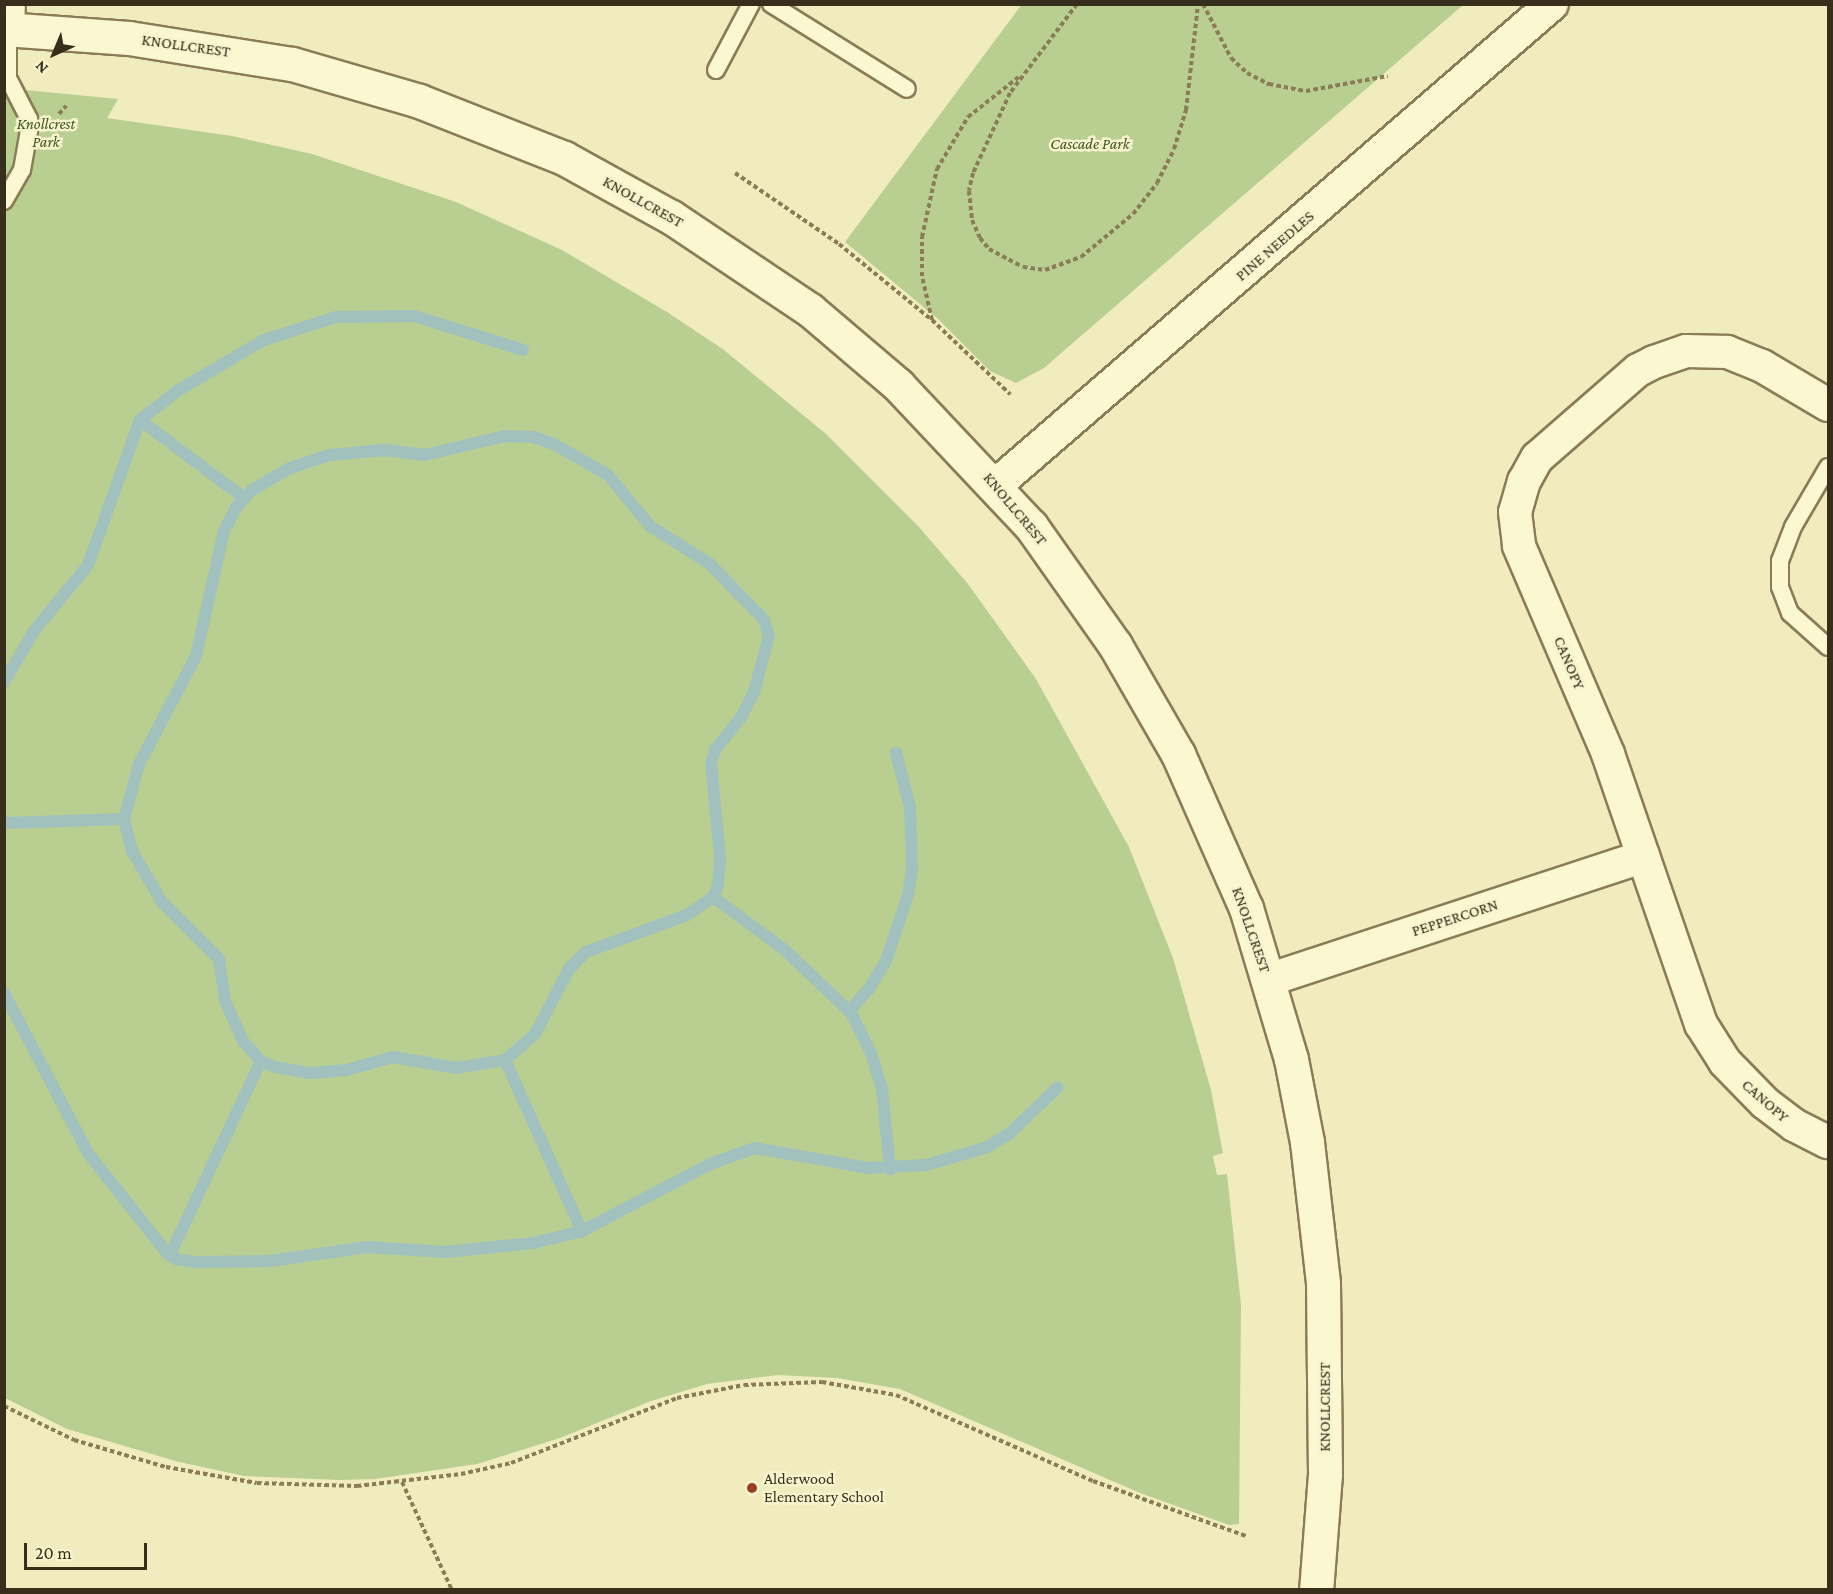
<!DOCTYPE html>
<html>
<head>
<meta charset="utf-8">
<style>
  body { margin:0 }
  #map { position:relative; width:1833px; height:1594px; overflow:hidden; background:#f0ecbd; font-family:"Crimson Pro",serif }
  div>[style] { position:absolute }
  .green>* { inset:0; background:#b9ce91 }
  .stream>* { height:12px; margin:-6px; padding:0 6px; transform-origin:6px; border-radius:6px; background:#a1c1bf }
  .path>* { height:4px; margin-top:-2px; transform-origin:0; background:repeating-linear-gradient(90deg,#897c56 0 4.5px,transparent 0 7.5px) }
  .roads { filter:drop-shadow(2px 0 #897c56) drop-shadow(-2px 0 #897c56) drop-shadow(0 2px #897c56) drop-shadow(0 -2px #897c56) }
  .service>* { height:16px; margin:-8px; padding:0 8px; transform-origin:8px; border-radius:8px; background:#faf7d1 }
  .minor>* { height:32px; margin:-16px; padding:0 16px; transform-origin:16px; border-radius:16px; background:#faf7d1 }
  .tertiary>* { height:33px; margin:-16.5px; padding:0 16.5px; transform-origin:16.5px; border-radius:16.5px; background:#faf7d1 }
  .dots>* { width:16px; height:16px; translate:-50% -50%; box-sizing:border-box; border:3px solid #f7f4cd; border-radius:50% }
  span { translate:-50% -50%; white-space:nowrap; text-align:center; line-height:1.15; -webkit-text-stroke:5px #f7f4cd; paint-order:stroke }
  .street-label { font-size:16px; color:#372f1b }
  .park-label { font-size:16px; color:#3c5521; font-style:italic }
  .poi-label { font-size:16px; color:#372f1b }
  .left { translate:0 -50%; text-align:left }
  .frame { position:absolute; inset:0; border:6px solid #372f1b; pointer-events:none }
  .north { position:absolute; left:24px; top:24px; width:60px; height:60px; -webkit-text-stroke:4px #f7f4cd; paint-order:stroke; rotate:224deg; font-size:16px; font-weight:700; line-height:24px; text-align:center; color:#372f1b }
  .north::after { content:''; display:block; margin:auto; width:21px; height:27px; background:#372f1b; clip-path:polygon(50% 0,100% 100%,50% 72%,0 100%) }
  .scale { position:absolute; left:24px; top:1543px; width:123px; height:27px; box-sizing:border-box; border:3px solid #372f1b; border-top:0; padding-left:8px; font-size:18px; line-height:21px; white-space:nowrap; color:#372f1b; -webkit-text-stroke:4px #f7f4cd; paint-order:stroke }
</style>
</head>
<body>
<div id="map">
  <div class="green">
    <i style="clip-path:polygon(1022px 4px,1463px 4px,1463px 5px,1044px 368px,1016px 383px,990px 371px,938px 319px,845px 242px)"></i>
    <i style="clip-path:polygon(4px 88px,118px 99px,107px 118px,232px 136px,312px 154px,456px 202px,562px 250px,667px 312px,724px 350px,826px 434px,919px 527px,968px 584px,1036px 679px,1129px 847px,1173px 958px,1211px 1090px,1223px 1153px,1213px 1156px,1217px 1175px,1227px 1174px,1241px 1305px,1239px 1524px,1229px 1525px,1140px 1493px,900px 1389px,837px 1378px,778px 1375px,707px 1384px,651px 1401px,560px 1438px,477px 1464px,375px 1479px,340px 1480px,244px 1476px,179px 1462px,67px 1429px,5px 1398px)"></i>
  </div>
  <div class="stream">
    <i style="left:140px;top:420px;width:130px;rotate:36.9deg"></i>
    <i style="left:505px;top:436px;width:28px;rotate:2deg"></i>
    <i style="left:533px;top:437px;width:20px;rotate:18deg"></i>
    <i style="left:552px;top:443px;width:64px;rotate:29.7deg"></i>
    <i style="left:608px;top:475px;width:66px;rotate:50.5deg"></i>
    <i style="left:650px;top:526px;width:71px;rotate:32.3deg"></i>
    <i style="left:710px;top:564px;width:78px;rotate:46deg"></i>
    <i style="left:764px;top:620px;width:17px;rotate:73deg"></i>
    <i style="left:769px;top:636px;width:58px;rotate:105deg"></i>
    <i style="left:754px;top:692px;width:28px;rotate:117deg"></i>
    <i style="left:741px;top:717px;width:42px;rotate:128.2deg"></i>
    <i style="left:715px;top:750px;width:14px;rotate:107deg"></i>
    <i style="left:711px;top:763px;width:94px;rotate:84.5deg"></i>
    <i style="left:720px;top:857px;width:29px;rotate:94deg"></i>
    <i style="left:718px;top:886px;width:12px;rotate:114deg"></i>
    <i style="left:713px;top:897px;width:32px;rotate:145deg"></i>
    <i style="left:687px;top:915px;width:108px;rotate:159.9deg"></i>
    <i style="left:586px;top:952px;width:24px;rotate:135deg"></i>
    <i style="left:569px;top:969px;width:73px;rotate:117.6deg"></i>
    <i style="left:535px;top:1034px;width:40px;rotate:139deg"></i>
    <i style="left:505px;top:1060px;width:50px;rotate:170.7deg"></i>
    <i style="left:456px;top:1068px;width:64px;rotate:-170.1deg"></i>
    <i style="left:393px;top:1057px;width:49px;rotate:164.5deg"></i>
    <i style="left:346px;top:1070px;width:37px;rotate:175deg"></i>
    <i style="left:309px;top:1073px;width:35px;rotate:-170deg"></i>
    <i style="left:275px;top:1067px;width:15px;rotate:-157deg"></i>
    <i style="left:261px;top:1061px;width:27px;rotate:-132deg"></i>
    <i style="left:243px;top:1041px;width:44px;rotate:-114.2deg"></i>
    <i style="left:225px;top:1001px;width:42px;rotate:-98.1deg"></i>
    <i style="left:219px;top:959px;width:81px;rotate:-135deg"></i>
    <i style="left:162px;top:902px;width:59px;rotate:-120.5deg"></i>
    <i style="left:132px;top:851px;width:33px;rotate:-104deg"></i>
    <i style="left:124px;top:819px;width:57px;rotate:-74.7deg"></i>
    <i style="left:139px;top:764px;width:122px;rotate:-62.2deg"></i>
    <i style="left:196px;top:656px;width:128px;rotate:-77.4deg"></i>
    <i style="left:224px;top:531px;width:28px;rotate:-63deg"></i>
    <i style="left:237px;top:506px;width:22px;rotate:-47deg"></i>
    <i style="left:252px;top:490px;width:44px;rotate:-30.1deg"></i>
    <i style="left:290px;top:468px;width:41px;rotate:-18.4deg"></i>
    <i style="left:329px;top:455px;width:56px;rotate:-5.1deg"></i>
    <i style="left:385px;top:450px;width:40px;rotate:7.1deg"></i>
    <i style="left:425px;top:455px;width:82px;rotate:-13.4deg"></i>
    <i style="left:4px;top:682px;width:59px;rotate:-59.5deg"></i>
    <i style="left:34px;top:631px;width:85px;rotate:-50.7deg"></i>
    <i style="left:88px;top:565px;width:154px;rotate:-70.3deg"></i>
    <i style="left:140px;top:420px;width:47px;rotate:-38.1deg"></i>
    <i style="left:177px;top:391px;width:101px;rotate:-30.4deg"></i>
    <i style="left:264px;top:340px;width:76px;rotate:-17.7deg"></i>
    <i style="left:336px;top:317px;width:78px;rotate:-0.7deg"></i>
    <i style="left:414px;top:316px;width:114px;rotate:17.3deg"></i>
    <i style="left:4px;top:823px;width:120px;rotate:-1.9deg"></i>
    <i style="left:713px;top:897px;width:89px;rotate:36.4deg"></i>
    <i style="left:785px;top:950px;width:91px;rotate:43.7deg"></i>
    <i style="left:851px;top:1013px;width:45px;rotate:63.4deg"></i>
    <i style="left:871px;top:1053px;width:37px;rotate:73deg"></i>
    <i style="left:882px;top:1088px;width:82px;rotate:84.4deg"></i>
    <i style="left:4px;top:993px;width:181px;rotate:62.3deg"></i>
    <i style="left:88px;top:1153px;width:127px;rotate:51.7deg"></i>
    <i style="left:167px;top:1253px;width:11px;rotate:34deg"></i>
    <i style="left:176px;top:1259px;width:18px;rotate:9deg"></i>
    <i style="left:194px;top:1262px;width:76px;rotate:-0.8deg"></i>
    <i style="left:270px;top:1261px;width:98px;rotate:-8.2deg"></i>
    <i style="left:367px;top:1247px;width:78px;rotate:3.7deg"></i>
    <i style="left:445px;top:1252px;width:88px;rotate:-5.8deg"></i>
    <i style="left:533px;top:1243px;width:50px;rotate:-13.8deg"></i>
    <i style="left:582px;top:1231px;width:144px;rotate:-27.6deg"></i>
    <i style="left:710px;top:1164px;width:48px;rotate:-19.6deg"></i>
    <i style="left:755px;top:1148px;width:116px;rotate:10deg"></i>
    <i style="left:869px;top:1168px;width:57px;rotate:-3deg"></i>
    <i style="left:926px;top:1165px;width:64px;rotate:-16.4deg"></i>
    <i style="left:987px;top:1147px;width:27px;rotate:-31deg"></i>
    <i style="left:1010px;top:1133px;width:66px;rotate:-43.8deg"></i>
    <i style="left:849px;top:1011px;width:30px;rotate:-48deg"></i>
    <i style="left:869px;top:989px;width:33px;rotate:-59deg"></i>
    <i style="left:886px;top:961px;width:70px;rotate:-71.6deg"></i>
    <i style="left:908px;top:895px;width:26px;rotate:-81deg"></i>
    <i style="left:912px;top:869px;width:62px;rotate:-91.8deg"></i>
    <i style="left:910px;top:807px;width:56px;rotate:-104.5deg"></i>
    <i style="left:505px;top:1060px;width:188px;rotate:65.8deg"></i>
    <i style="left:170px;top:1255px;width:214px;rotate:-64.9deg"></i>
  </div>
  <div class="path">
    <i style="left:1077px;top:4px;width:111px;rotate:127deg"></i>
    <i style="left:1010px;top:93px;width:88px;rotate:114.8deg"></i>
    <i style="left:973px;top:173px;width:18px;rotate:103deg"></i>
    <i style="left:969px;top:191px;width:29px;rotate:84deg"></i>
    <i style="left:972px;top:220px;width:20px;rotate:66deg"></i>
    <i style="left:980px;top:238px;width:14px;rotate:51deg"></i>
    <i style="left:989px;top:249px;width:38px;rotate:28deg"></i>
    <i style="left:1023px;top:267px;width:22px;rotate:8deg"></i>
    <i style="left:1045px;top:270px;width:38px;rotate:-20deg"></i>
    <i style="left:1081px;top:257px;width:67px;rotate:-39.6deg"></i>
    <i style="left:1133px;top:214px;width:39px;rotate:-52deg"></i>
    <i style="left:1157px;top:183px;width:38px;rotate:-63deg"></i>
    <i style="left:1174px;top:149px;width:41px;rotate:-72.9deg"></i>
    <i style="left:1186px;top:110px;width:107px;rotate:-83.5deg"></i>
    <i style="left:1203px;top:4px;width:61px;rotate:62.6deg"></i>
    <i style="left:1231px;top:58px;width:22px;rotate:43deg"></i>
    <i style="left:1247px;top:73px;width:25px;rotate:27deg"></i>
    <i style="left:1269px;top:84px;width:38px;rotate:11deg"></i>
    <i style="left:1306px;top:91px;width:83px;rotate:-10.4deg"></i>
    <i style="left:59px;top:114px;width:11px;rotate:-49deg"></i>
    <i style="left:735px;top:173px;width:126px;rotate:34.3deg"></i>
    <i style="left:839px;top:244px;width:120px;rotate:39.3deg"></i>
    <i style="left:932px;top:320px;width:108px;rotate:43.5deg"></i>
    <i style="left:932px;top:320px;width:45px;rotate:-102.8deg"></i>
    <i style="left:922px;top:276px;width:39px;rotate:-90deg"></i>
    <i style="left:922px;top:237px;width:70px;rotate:-77.6deg"></i>
    <i style="left:937px;top:169px;width:61px;rotate:-59.2deg"></i>
    <i style="left:968px;top:117px;width:66px;rotate:-38.3deg"></i>
    <i style="left:4px;top:1406px;width:78px;rotate:25.9deg"></i>
    <i style="left:74px;top:1440px;width:96px;rotate:16.4deg"></i>
    <i style="left:166px;top:1467px;width:92px;rotate:10deg"></i>
    <i style="left:257px;top:1483px;width:100px;rotate:1.7deg"></i>
    <i style="left:357px;top:1486px;width:105px;rotate:-6.6deg"></i>
    <i style="left:461px;top:1474px;width:51px;rotate:-12.4deg"></i>
    <i style="left:511px;top:1463px;width:178px;rotate:-21.4deg"></i>
    <i style="left:677px;top:1398px;width:68px;rotate:-11deg"></i>
    <i style="left:744px;top:1385px;width:78px;rotate:-2.2deg"></i>
    <i style="left:822px;top:1382px;width:75px;rotate:10deg"></i>
    <i style="left:896px;top:1395px;width:215px;rotate:23.6deg"></i>
    <i style="left:1093px;top:1481px;width:163px;rotate:19.8deg"></i>
    <i style="left:402px;top:1482px;width:119px;rotate:65.2deg"></i>
  </div>
  <div class="roads">
    <div class="service">
      <i style="left:771px;top:4px;width:160px;rotate:32deg"></i>
      <i style="left:716px;top:70px;width:75px;rotate:-62.1deg"></i>
      <i style="left:4px;top:201px;width:36px;rotate:-60deg"></i>
      <i style="left:22px;top:170px;width:39px;rotate:-80deg"></i>
      <i style="left:29px;top:132px;width:13px;rotate:-90deg"></i>
      <i style="left:29px;top:119px;width:46px;rotate:-117.1deg"></i>
      <i style="left:8px;top:78px;width:49px;rotate:-90deg"></i>
      <i style="left:1828px;top:467px;width:69px;rotate:120.3deg"></i>
      <i style="left:1793px;top:527px;width:36px;rotate:111deg"></i>
      <i style="left:1780px;top:561px;width:26px;rotate:90deg"></i>
      <i style="left:1780px;top:587px;width:28px;rotate:69deg"></i>
      <i style="left:1790px;top:613px;width:51px;rotate:41.8deg"></i>
    </div>
    <div class="minor">
      <i style="left:8px;top:29px;width:25px;rotate:-88deg"></i>
      <i style="left:1828px;top:405px;width:77px;rotate:-149.4deg"></i>
      <i style="left:1762px;top:366px;width:38px;rotate:-158deg"></i>
      <i style="left:1727px;top:352px;width:41px;rotate:-178.6deg"></i>
      <i style="left:1686px;top:351px;width:34px;rotate:161deg"></i>
      <i style="left:1654px;top:362px;width:18px;rotate:153deg"></i>
      <i style="left:1638px;top:370px;width:134px;rotate:138.9deg"></i>
      <i style="left:1537px;top:458px;width:26px;rotate:119deg"></i>
      <i style="left:1524px;top:481px;width:32px;rotate:106deg"></i>
      <i style="left:1515px;top:512px;width:34px;rotate:83deg"></i>
      <i style="left:1519px;top:546px;width:226px;rotate:66.8deg"></i>
      <i style="left:1608px;top:754px;width:286px;rotate:71deg"></i>
      <i style="left:1701px;top:1024px;width:45px;rotate:57.7deg"></i>
      <i style="left:1725px;top:1062px;width:57px;rotate:45.7deg"></i>
      <i style="left:1765px;top:1103px;width:36px;rotate:37deg"></i>
      <i style="left:1794px;top:1125px;width:38px;rotate:27deg"></i>
      <i style="left:996px;top:485px;width:735px;rotate:-40.86deg"></i>
      <i style="left:1268px;top:980px;width:395px;rotate:-18.2deg"></i>
    </div>
    <div class="tertiary">
      <i style="left:4px;top:29px;width:125px;rotate:4.1deg"></i>
      <i style="left:129px;top:38px;width:165px;rotate:9.1deg"></i>
      <i style="left:292px;top:64px;width:132px;rotate:16.2deg"></i>
      <i style="left:419px;top:101px;width:156px;rotate:21.5deg"></i>
      <i style="left:564px;top:158px;width:122px;rotate:28.9deg"></i>
      <i style="left:671px;top:217px;width:167px;rotate:33.8deg"></i>
      <i style="left:810px;top:310px;width:116px;rotate:40.4deg"></i>
      <i style="left:898px;top:385px;width:194px;rotate:46.7deg"></i>
      <i style="left:1031px;top:526px;width:146px;rotate:54.8deg"></i>
      <i style="left:1115px;top:645px;width:126px;rotate:60deg"></i>
      <i style="left:1178px;top:754px;width:168px;rotate:66.2deg"></i>
      <i style="left:1246px;top:908px;width:158px;rotate:73.4deg"></i>
      <i style="left:1291px;top:1059px;width:85px;rotate:79.1deg"></i>
      <i style="left:1307px;top:1142px;width:142px;rotate:83.5deg"></i>
      <i style="left:1323px;top:1283px;width:191px;rotate:89.4deg"></i>
      <i style="left:1325px;top:1474px;width:116px;rotate:94.4deg"></i>
    </div>
  </div>
  <div class="dots">
    <i style="left:752px;top:1488px;background:#9a3d23"></i>
  </div>
  <div class="street-label">
    <span style="left:186px;top:46px;rotate:8deg">KNOLLCREST</span>
    <span style="left:643px;top:202px;rotate:29deg">KNOLLCREST</span>
    <span style="left:1275px;top:246px;rotate:-41deg">PINE NEEDLES</span>
    <span style="left:1015px;top:509px;rotate:50deg">KNOLLCREST</span>
    <span style="left:1569px;top:663px;rotate:67deg">CANOPY</span>
    <span style="left:1455px;top:918px;rotate:-18deg">PEPPERCORN</span>
    <span style="left:1251px;top:930px;rotate:71deg">KNOLLCREST</span>
    <span style="left:1765px;top:1101px;rotate:41deg">CANOPY</span>
    <span style="left:1325px;top:1407px;rotate:-90deg">KNOLLCREST</span>
  </div>
  <div class="park-label">
    <span style="left:46px;top:133px">Knollcrest<br>Park</span>
    <span style="left:1090px;top:144px">Cascade Park</span>
  </div>
  <div class="poi-label">
    <span class="left" style="left:764px;top:1488px">Alderwood<br>Elementary School</span>
  </div>
  <div class="frame"></div>
  <div class="north">N</div>
  <div class="scale">20 m</div>
</div>
</body>
</html>
